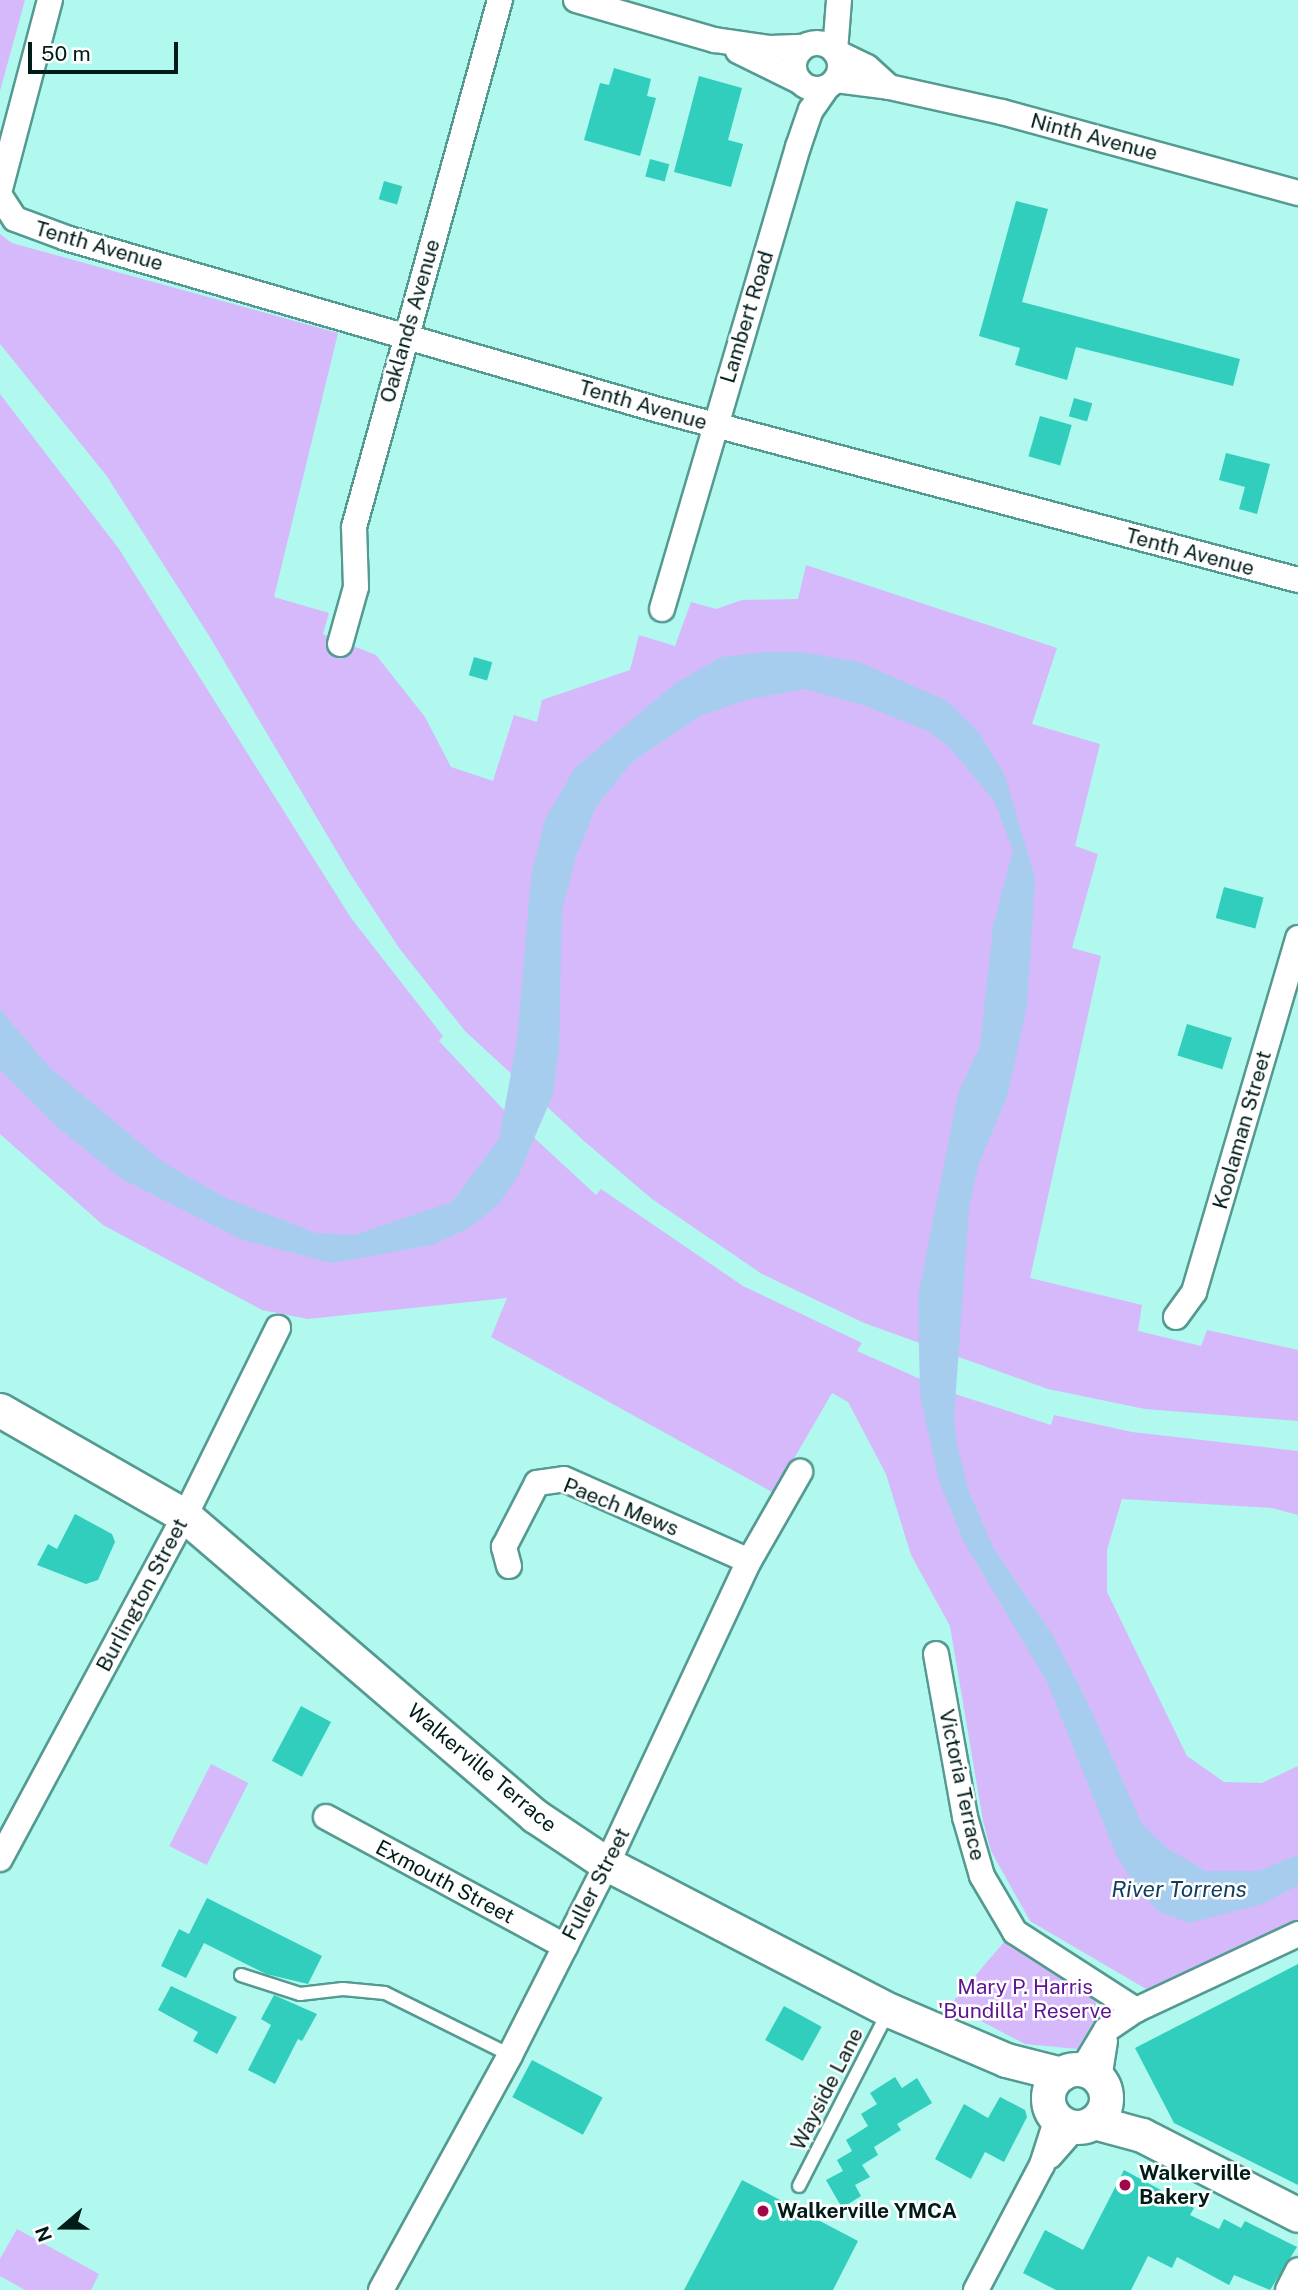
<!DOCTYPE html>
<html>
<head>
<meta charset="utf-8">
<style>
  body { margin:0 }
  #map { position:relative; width:1298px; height:2290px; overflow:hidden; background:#b1f8ee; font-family:"Public Sans",sans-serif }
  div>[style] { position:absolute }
  .green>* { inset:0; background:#d6b9fb; transform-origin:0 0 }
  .water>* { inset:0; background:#a6cdee }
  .building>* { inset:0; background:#31cebe; transform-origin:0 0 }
  .roads { filter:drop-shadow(2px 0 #549a91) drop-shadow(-2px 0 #549a91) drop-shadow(0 2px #549a91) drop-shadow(0 -2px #549a91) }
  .lane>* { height:12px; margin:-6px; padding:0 6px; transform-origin:6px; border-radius:6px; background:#fff }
  .street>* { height:24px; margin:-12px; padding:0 12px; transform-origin:12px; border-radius:12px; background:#fff }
  .street>.ring { margin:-12px; padding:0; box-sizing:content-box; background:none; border:24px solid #fff; border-radius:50% }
  .secondary>* { height:33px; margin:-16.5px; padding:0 16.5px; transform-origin:16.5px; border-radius:16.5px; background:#fff }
  .secondary>.ring { margin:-16.5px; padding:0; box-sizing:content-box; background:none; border:33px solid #fff; border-radius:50% }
  .dots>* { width:19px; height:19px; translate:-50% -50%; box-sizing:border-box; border:4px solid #fff; border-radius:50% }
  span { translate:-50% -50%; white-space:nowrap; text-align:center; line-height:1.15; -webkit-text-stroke:5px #fff; paint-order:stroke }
  .street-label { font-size:21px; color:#001c19 }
  .park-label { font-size:21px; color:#5e1494 }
  .poi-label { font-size:21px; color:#001c19; font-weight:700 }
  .left { translate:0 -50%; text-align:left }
  .water-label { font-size:23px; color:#113e5f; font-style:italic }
  .north { position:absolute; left:28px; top:2192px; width:70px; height:70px; -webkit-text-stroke:5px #fff; paint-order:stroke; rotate:250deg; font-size:19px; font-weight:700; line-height:28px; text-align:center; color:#001c19 }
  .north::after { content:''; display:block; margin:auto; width:24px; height:32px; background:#001c19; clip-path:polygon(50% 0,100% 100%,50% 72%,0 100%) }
  .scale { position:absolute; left:28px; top:42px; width:150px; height:32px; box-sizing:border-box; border:4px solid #001c19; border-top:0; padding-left:9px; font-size:21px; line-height:24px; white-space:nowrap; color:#001c19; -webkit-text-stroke:5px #fff; paint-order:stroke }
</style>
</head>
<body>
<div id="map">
  <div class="green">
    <i style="clip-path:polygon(0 0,25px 0,0 91px)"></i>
    <i style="clip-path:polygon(0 234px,12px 243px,338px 333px,274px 597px,329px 613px,323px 634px,376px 655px,425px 717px,451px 767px,493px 781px,514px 715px,537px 722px,542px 700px,630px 670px,639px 635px,675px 646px,691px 602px,716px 609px,742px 600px,798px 599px,806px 565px,1057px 648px,1032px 724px,1100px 744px,1075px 846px,1098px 854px,1072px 948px,1101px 956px,1030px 1278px,1142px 1305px,1138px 1331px,1201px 1346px,1207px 1330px,1298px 1350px,1298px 1421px,1145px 1409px,1048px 1389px,864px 1323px,762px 1274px,652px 1199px,584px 1141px,465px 1031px,399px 948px,349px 872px,208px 634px,106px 475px,0 344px)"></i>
    <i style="clip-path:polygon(0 394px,119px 549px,351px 918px,443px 1036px,439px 1041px,501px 1107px,596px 1195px,601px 1189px,743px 1286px,862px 1343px,857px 1351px,952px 1393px,1051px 1425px,1054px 1415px,1132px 1432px,1298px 1451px,1298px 1515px,1272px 1508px,1122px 1499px,1107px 1550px,1107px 1592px,1187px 1756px,1224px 1782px,1262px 1783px,1298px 1766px,1298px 1925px,1153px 1993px,1030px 1921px,991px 1851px,983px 1821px,950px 1626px,911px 1555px,886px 1474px,848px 1402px,832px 1393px,774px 1493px,491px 1337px,507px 1298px,308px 1319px,262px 1310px,103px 1225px,0 1134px)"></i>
    <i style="left:211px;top:1764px;width:42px;height:92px;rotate:27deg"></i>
    <i style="clip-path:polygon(1005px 1941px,1093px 1994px,1099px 2013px,1077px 2049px,1025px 2044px,950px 2005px)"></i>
    <i style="clip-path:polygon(17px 2229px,99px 2274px,91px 2290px,25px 2290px,0 2276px,0 2259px)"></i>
  </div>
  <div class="water">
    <i style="clip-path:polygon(763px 652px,801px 652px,859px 662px,947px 701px,979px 732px,1005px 776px,1035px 878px,1027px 1005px,1008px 1094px,978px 1166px,969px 1209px,954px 1417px,957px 1445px,969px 1492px,994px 1549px,1052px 1634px,1086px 1699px,1142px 1824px,1167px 1848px,1205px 1871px,1258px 1871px,1298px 1855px,1298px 1885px,1263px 1904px,1189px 1923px,1158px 1911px,1136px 1886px,1117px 1857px,1048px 1684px,963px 1540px,939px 1481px,920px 1395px,918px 1297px,958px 1093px,980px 1046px,993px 926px,1013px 850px,994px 801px,949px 747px,928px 731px,866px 706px,805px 689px,746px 700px,700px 716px,631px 763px,596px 807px,576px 857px,562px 910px,559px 1049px,553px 1094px,519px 1174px,498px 1205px,469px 1228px,432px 1245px,332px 1263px,242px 1240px,122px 1179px,58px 1128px,0 1070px,0 1009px,49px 1067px,164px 1163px,226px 1198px,316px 1233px,354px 1235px,452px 1202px,499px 1139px,517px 1040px,531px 877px,545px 819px,575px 768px,674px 684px,721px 657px)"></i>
  </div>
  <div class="building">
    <i style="clip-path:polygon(614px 68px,651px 79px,647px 96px,656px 98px,640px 156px,584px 140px,600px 83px,609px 85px)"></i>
    <i style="clip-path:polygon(699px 76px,742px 88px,728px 140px,743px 144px,731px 187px,674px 172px)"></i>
    <i style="left:650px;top:159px;width:20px;height:18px;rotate:15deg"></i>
    <i style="left:384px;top:181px;width:19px;height:19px;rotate:16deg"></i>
    <i style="clip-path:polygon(1016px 201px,1048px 209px,1022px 302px,1240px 359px,1233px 386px,1076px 347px,1067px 380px,1015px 365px,1020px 348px,979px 336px)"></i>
    <i style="left:1074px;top:398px;width:19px;height:19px;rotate:16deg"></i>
    <i style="left:1040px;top:416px;width:33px;height:42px;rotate:16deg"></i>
    <i style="clip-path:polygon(1226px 453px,1270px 464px,1257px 514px,1239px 509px,1245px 487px,1219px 480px)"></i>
    <i style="left:474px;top:657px;width:19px;height:19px;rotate:16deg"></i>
    <i style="left:1224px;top:887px;width:41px;height:32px;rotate:15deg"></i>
    <i style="left:1187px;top:1024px;width:47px;height:33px;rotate:17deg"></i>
    <i style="clip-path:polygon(75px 1514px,112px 1534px,115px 1542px,98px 1580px,86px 1584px,37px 1565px,48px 1544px,57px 1549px)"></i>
    <i style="left:301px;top:1706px;width:34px;height:62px;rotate:28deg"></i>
    <i style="clip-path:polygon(207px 1898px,322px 1956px,308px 1984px,266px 1974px,204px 1943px,186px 1978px,161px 1966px,179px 1929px,189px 1934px)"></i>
    <i style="clip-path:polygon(1298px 1964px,1298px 2185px,1174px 2123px,1135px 2048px)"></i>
    <i style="clip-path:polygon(171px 1986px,237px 2017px,217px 2054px,193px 2041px,198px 2032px,158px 2010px)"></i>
    <i style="clip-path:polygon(274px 1995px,317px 2014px,302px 2041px,298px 2039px,275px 2084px,248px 2070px,271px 2025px,261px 2019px)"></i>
    <i style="left:784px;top:2006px;width:43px;height:39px;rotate:29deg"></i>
    <i style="left:532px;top:2060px;width:80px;height:42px;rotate:28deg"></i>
    <i style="clip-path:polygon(895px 2077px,902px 2088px,917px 2078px,932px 2103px,897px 2124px,901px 2130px,874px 2147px,878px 2155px,862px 2165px,870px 2177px,855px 2185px,861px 2196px,842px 2208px,826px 2180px,843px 2171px,837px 2160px,852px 2151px,846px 2140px,868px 2126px,861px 2114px,877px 2104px,870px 2093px)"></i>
    <i style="clip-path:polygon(1000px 2097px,1025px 2110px,1027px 2117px,1004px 2162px,985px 2152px,971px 2179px,935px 2159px,964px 2104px,988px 2118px)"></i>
    <i style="clip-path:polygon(1124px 2170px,1194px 2208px,1190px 2215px,1219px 2229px,1224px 2219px,1241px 2228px,1245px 2221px,1297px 2247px,1270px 2290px,1234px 2275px,1229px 2285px,1177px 2257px,1172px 2268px,1148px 2256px,1131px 2290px,1056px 2290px,1023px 2273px,1045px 2230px,1083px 2250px)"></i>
    <i style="clip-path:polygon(742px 2180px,858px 2241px,833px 2290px,684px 2290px)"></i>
  </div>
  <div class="roads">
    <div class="lane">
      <i style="left:241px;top:1975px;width:62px;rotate:17.9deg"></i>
      <i style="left:300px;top:1994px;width:43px;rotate:-6.6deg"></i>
      <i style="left:343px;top:1989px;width:42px;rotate:5.4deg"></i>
      <i style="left:385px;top:1993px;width:140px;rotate:26.4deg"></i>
      <i style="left:799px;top:2186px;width:198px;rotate:-62.9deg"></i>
    </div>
    <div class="street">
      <i style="left:576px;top:0;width:145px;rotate:16.1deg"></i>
      <i style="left:715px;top:40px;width:56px;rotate:8.3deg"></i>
      <i style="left:770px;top:48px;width:33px;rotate:-2deg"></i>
      <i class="ring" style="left:794px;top:43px;width:22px;height:22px"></i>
      <i style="left:738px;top:51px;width:68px;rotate:26.2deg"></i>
      <i style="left:835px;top:51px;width:51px;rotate:-85.5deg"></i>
      <i style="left:836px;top:52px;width:34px;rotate:26deg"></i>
      <i style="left:867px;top:67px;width:30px;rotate:42deg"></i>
      <i style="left:836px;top:80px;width:53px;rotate:7.5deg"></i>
      <i style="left:889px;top:87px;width:116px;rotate:12.5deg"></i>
      <i style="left:1002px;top:112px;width:307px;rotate:15.3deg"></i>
      <i style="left:0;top:189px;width:196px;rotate:-75.2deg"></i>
      <i style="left:0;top:196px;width:27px;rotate:57deg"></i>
      <i style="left:15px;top:219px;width:54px;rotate:20.4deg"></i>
      <i style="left:66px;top:238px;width:613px;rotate:16.19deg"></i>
      <i style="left:655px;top:409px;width:665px;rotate:14.89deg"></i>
      <i style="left:662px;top:609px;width:482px;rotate:-73.6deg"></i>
      <i style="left:798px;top:147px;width:39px;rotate:-71deg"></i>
      <i style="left:811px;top:110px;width:28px;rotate:-55deg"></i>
      <i style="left:340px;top:644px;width:59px;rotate:-74.3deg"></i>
      <i style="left:356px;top:587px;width:60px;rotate:-91.9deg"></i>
      <i style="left:354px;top:527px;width:547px;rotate:-74.52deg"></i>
      <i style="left:1176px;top:1317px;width:31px;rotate:-54deg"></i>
      <i style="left:1194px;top:1292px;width:369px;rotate:-73.6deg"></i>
      <i style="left:509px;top:1566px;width:20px;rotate:-105deg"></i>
      <i style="left:504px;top:1547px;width:72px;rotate:-62.7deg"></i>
      <i style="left:537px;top:1483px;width:27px;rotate:-8deg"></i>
      <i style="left:564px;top:1479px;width:202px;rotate:23.9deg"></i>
      <i style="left:936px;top:1654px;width:166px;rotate:79.9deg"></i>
      <i style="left:965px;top:1817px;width:61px;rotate:73.9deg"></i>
      <i style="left:982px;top:1876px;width:65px;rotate:59.5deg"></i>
      <i style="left:1015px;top:1932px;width:144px;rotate:32.8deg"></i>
      <i style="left:326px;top:1817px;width:272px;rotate:28.4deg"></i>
      <i style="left:0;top:1859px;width:390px;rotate:-61.7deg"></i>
      <i style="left:185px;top:1516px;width:210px;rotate:-63.7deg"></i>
      <i style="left:1082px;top:2070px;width:47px;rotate:-59deg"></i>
      <i style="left:1106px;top:2030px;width:36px;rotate:-34deg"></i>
      <i style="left:1136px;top:2010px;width:179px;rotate:-25.1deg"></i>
      <i style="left:1099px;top:2079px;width:38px;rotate:-81deg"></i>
      <i style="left:1050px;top:2156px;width:38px;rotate:-49deg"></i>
      <i style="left:381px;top:2290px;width:268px;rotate:-61.2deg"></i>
      <i style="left:510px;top:2055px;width:214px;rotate:-63.1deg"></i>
      <i style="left:607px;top:1864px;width:335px;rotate:-64.9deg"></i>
      <i style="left:749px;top:1561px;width:103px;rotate:-60.2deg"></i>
      <i style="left:976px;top:2290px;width:141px;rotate:-62.2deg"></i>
      <i style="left:1042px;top:2165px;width:49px;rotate:-72.3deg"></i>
      <i style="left:1288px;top:2290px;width:22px;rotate:-63deg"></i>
    </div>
    <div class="secondary">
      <i style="left:0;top:1410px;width:213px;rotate:29.8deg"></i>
      <i style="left:185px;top:1516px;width:461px;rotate:40.6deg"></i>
      <i style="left:535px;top:1816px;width:87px;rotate:33.7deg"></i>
      <i style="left:607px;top:1864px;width:318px;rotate:27.4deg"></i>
      <i style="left:889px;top:2010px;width:127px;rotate:23.1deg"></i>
      <i style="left:1006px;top:2060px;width:57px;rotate:14.3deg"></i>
      <i class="ring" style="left:1048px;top:2069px;width:25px;height:25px"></i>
      <i style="left:1094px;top:2122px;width:50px;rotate:15.2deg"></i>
      <i style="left:1142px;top:2135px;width:175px;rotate:27.1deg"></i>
    </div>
  </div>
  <div class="dots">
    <i style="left:1125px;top:2185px;background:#a0084a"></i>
    <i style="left:763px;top:2211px;background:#a0084a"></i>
  </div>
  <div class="street-label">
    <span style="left:1094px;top:137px;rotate:15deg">Ninth Avenue</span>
    <span style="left:99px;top:246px;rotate:16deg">Tenth Avenue</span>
    <span style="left:747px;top:317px;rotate:-73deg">Lambert Road</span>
    <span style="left:410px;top:321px;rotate:-74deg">Oaklands Avenue</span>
    <span style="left:643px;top:405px;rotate:16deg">Tenth Avenue</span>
    <span style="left:1190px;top:552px;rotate:15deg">Tenth Avenue</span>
    <span style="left:1242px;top:1130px;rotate:-74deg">Koolaman Street</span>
    <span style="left:621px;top:1507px;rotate:22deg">Paech Mews</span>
    <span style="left:142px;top:1595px;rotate:-62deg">Burlington Street</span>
    <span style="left:482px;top:1768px;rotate:40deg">Walkerville Terrace</span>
    <span style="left:962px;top:1785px;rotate:78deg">Victoria Terrace</span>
    <span style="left:445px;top:1882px;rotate:28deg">Exmouth Street</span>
    <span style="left:596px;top:1884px;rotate:-63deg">Fuller Street</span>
    <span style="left:827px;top:2089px;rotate:-63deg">Wayside Lane</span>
  </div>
  <div class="park-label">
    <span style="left:1025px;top:1999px">Mary P. Harris<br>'Bundilla' Reserve</span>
  </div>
  <div class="poi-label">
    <span class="left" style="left:1139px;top:2185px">Walkerville<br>Bakery</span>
    <span class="left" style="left:777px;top:2211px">Walkerville YMCA</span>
  </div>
  <div class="water-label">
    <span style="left:1179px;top:1889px">River Torrens</span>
  </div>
  <div class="north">N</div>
  <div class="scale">50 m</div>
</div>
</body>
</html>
